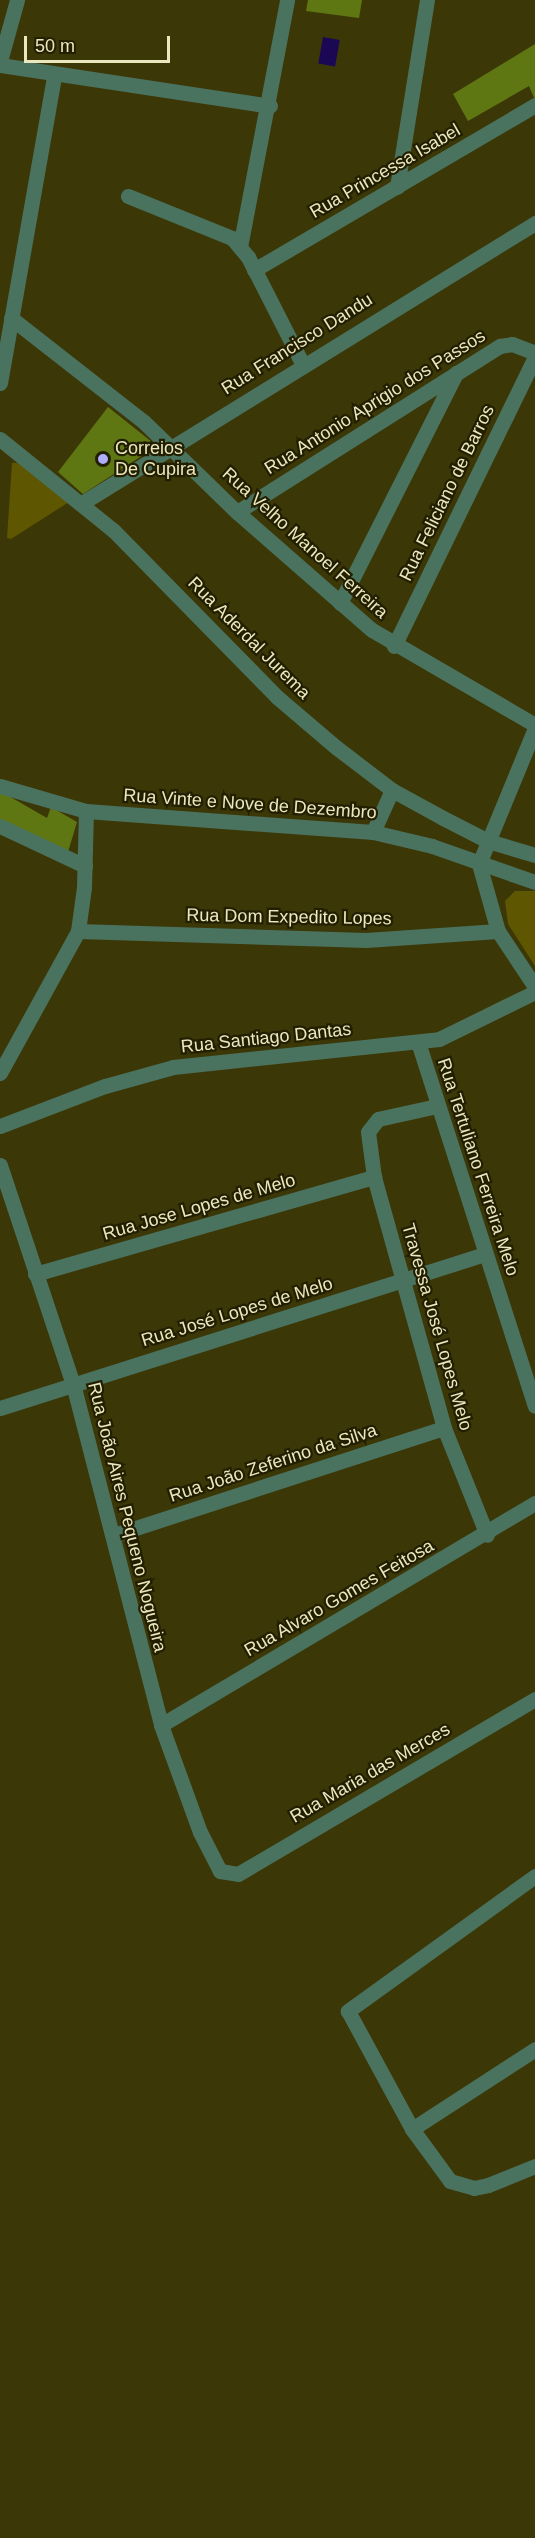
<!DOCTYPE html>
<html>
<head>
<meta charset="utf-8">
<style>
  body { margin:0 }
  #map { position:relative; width:535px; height:2538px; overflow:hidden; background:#3c3707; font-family:Helvetica,sans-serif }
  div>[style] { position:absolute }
  .green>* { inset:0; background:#5e5600 }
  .water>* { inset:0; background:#1b0854; transform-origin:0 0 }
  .building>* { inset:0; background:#5f7713 }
  .street>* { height:15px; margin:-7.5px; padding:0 7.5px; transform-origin:7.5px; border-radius:7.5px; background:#4a735f }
  .dots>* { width:16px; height:16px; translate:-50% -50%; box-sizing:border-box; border:3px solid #221e00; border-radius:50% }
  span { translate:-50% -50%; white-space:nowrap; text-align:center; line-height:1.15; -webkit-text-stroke:4.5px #221e00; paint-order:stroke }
  .street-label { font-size:18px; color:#ebe7bf }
  .poi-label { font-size:18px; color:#ebe7bf }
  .left { translate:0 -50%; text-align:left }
  .scale { position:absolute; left:24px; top:36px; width:146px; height:27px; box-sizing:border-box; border:3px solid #ebe7bf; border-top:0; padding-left:8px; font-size:18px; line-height:21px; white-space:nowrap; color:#ebe7bf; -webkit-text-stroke:4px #221e00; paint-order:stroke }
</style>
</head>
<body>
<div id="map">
  <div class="green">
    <i style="clip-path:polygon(12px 463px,20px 463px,69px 502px,11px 539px,7px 538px)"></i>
    <i style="clip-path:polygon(515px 891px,535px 891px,535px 966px,508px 924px,505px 901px)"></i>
  </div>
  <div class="water">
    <i style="left:323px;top:37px;width:17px;height:27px;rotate:10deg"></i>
  </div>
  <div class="building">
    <i style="clip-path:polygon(308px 0,362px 0,359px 18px,306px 11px)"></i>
    <i style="clip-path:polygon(535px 44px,535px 100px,529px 86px,468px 121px,453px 94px)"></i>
    <i style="clip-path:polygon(108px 407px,157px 446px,83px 494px,58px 472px)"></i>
    <i style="clip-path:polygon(0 791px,47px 818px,51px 807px,77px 822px,68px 852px,0 823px)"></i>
  </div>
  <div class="street">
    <i style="left:0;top:61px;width:63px;rotate:-74.4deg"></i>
    <i style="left:0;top:65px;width:273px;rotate:8.6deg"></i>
    <i style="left:397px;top:187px;width:189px;rotate:-80.9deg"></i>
    <i style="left:128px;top:196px;width:112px;rotate:22deg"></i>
    <i style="left:232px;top:238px;width:25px;rotate:50deg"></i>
    <i style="left:248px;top:257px;width:119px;rotate:63deg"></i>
    <i style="left:240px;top:247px;width:251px;rotate:-79.2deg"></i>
    <i style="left:254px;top:270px;width:326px;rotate:-30.4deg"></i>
    <i style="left:11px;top:318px;width:169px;rotate:38deg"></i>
    <i style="left:144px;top:422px;width:129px;rotate:44.1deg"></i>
    <i style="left:237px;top:512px;width:179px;rotate:41.2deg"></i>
    <i style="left:372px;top:630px;width:189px;rotate:30.2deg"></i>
    <i style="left:0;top:383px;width:312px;rotate:-80deg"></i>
    <i style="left:0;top:439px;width:146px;rotate:38.9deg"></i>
    <i style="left:114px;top:531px;width:233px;rotate:45.5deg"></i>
    <i style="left:277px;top:697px;width:79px;rotate:40.4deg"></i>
    <i style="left:337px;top:748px;width:69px;rotate:37.4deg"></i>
    <i style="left:392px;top:790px;width:58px;rotate:28.8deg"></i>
    <i style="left:443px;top:818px;width:51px;rotate:27.1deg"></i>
    <i style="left:488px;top:841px;width:49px;rotate:16.6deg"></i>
    <i style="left:82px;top:503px;width:533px;rotate:-31.72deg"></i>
    <i style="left:237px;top:512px;width:311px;rotate:-32.3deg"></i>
    <i style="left:500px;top:346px;width:12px;rotate:-9deg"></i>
    <i style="left:512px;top:344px;width:25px;rotate:21deg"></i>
    <i style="left:340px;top:603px;width:258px;rotate:-63.2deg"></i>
    <i style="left:394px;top:646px;width:322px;rotate:-64deg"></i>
    <i style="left:535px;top:728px;width:147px;rotate:112.4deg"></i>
    <i style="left:479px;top:864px;width:70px;rotate:74.2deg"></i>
    <i style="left:498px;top:931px;width:67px;rotate:56.5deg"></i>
    <i style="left:0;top:786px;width:90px;rotate:16.2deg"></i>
    <i style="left:86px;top:811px;width:288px;rotate:4.2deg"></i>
    <i style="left:373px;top:832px;width:61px;rotate:13.3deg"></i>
    <i style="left:432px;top:846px;width:109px;rotate:19.3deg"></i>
    <i style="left:0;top:826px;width:94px;rotate:25.2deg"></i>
    <i style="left:373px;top:832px;width:46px;rotate:-65.7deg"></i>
    <i style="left:78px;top:931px;width:288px;rotate:1.8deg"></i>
    <i style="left:366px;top:940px;width:132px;rotate:-3.9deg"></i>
    <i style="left:418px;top:1042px;width:382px;rotate:72.2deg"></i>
    <i style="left:0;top:1073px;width:162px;rotate:-61.2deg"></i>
    <i style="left:78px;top:931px;width:44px;rotate:-82.2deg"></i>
    <i style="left:84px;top:887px;width:76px;rotate:-88.5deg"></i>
    <i style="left:437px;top:1106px;width:60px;rotate:167.6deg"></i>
    <i style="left:378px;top:1119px;width:16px;rotate:128deg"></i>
    <i style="left:368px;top:1132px;width:45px;rotate:82.4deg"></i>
    <i style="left:374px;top:1177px;width:261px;rotate:74.4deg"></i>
    <i style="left:444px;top:1428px;width:115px;rotate:68.1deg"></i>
    <i style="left:0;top:1126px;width:112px;rotate:-20.9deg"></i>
    <i style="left:105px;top:1086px;width:71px;rotate:-15.6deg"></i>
    <i style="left:173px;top:1067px;width:267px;rotate:-6deg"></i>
    <i style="left:439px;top:1039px;width:107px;rotate:-26.1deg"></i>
    <i style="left:0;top:1165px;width:231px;rotate:71.6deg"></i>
    <i style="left:73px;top:1384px;width:352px;rotate:75.5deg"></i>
    <i style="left:161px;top:1725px;width:114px;rotate:70deg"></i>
    <i style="left:200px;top:1832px;width:44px;rotate:62.9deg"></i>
    <i style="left:220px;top:1871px;width:18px;rotate:9deg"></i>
    <i style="left:238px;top:1874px;width:345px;rotate:-30.5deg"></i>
    <i style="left:35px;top:1274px;width:353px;rotate:-16deg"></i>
    <i style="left:0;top:1408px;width:509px;rotate:-17.62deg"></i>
    <i style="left:114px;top:1535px;width:347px;rotate:-18deg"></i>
    <i style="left:161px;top:1725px;width:435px;rotate:-30.7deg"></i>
    <i style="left:535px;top:1876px;width:231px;rotate:144.2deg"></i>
    <i style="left:348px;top:2011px;width:134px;rotate:61.5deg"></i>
    <i style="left:412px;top:2129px;width:64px;rotate:53.8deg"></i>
    <i style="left:450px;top:2181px;width:25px;rotate:16deg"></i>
    <i style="left:474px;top:2188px;width:14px;rotate:-12deg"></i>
    <i style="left:488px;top:2185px;width:51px;rotate:-22deg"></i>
    <i style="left:412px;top:2129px;width:147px;rotate:-33deg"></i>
  </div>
  <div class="dots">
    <i style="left:103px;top:459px;background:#aeaefb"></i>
  </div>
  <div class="street-label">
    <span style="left:385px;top:171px;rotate:-30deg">Rua Princessa Isabel</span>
    <span style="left:297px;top:344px;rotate:-32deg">Rua Francisco Dandu</span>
    <span style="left:375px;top:402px;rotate:-32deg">Rua Antonio Aprigio dos Passos</span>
    <span style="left:447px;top:493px;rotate:-64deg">Rua Feliciano de Barros</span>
    <span style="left:305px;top:543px;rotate:42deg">Rua Velho Manoel Ferreira</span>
    <span style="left:249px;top:638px;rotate:45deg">Rua Aderdal Jurema</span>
    <span style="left:250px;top:804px;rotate:4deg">Rua Vinte e Nove de Dezembro</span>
    <span style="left:289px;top:917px;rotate:1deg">Rua Dom Expedito Lopes</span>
    <span style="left:266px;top:1038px;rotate:-6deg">Rua Santiago Dantas</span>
    <span style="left:478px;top:1167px;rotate:72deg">Rua Tertuliano Ferreira Melo</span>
    <span style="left:199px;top:1207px;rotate:-16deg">Rua Jose Lopes de Melo</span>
    <span style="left:237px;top:1312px;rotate:-17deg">Rua José Lopes de Melo</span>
    <span style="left:437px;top:1327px;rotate:74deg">Travessa José Lopes Melo</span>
    <span style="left:273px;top:1463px;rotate:-18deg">Rua João Zeferino da Silva</span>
    <span style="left:127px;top:1517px;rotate:76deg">Rua João Aires Pequeno Nogueira</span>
    <span style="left:339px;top:1598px;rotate:-30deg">Rua Alvaro Gomes Feitosa</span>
    <span style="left:370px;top:1773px;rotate:-30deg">Rua Maria das Merces</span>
  </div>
  <div class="poi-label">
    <span class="left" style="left:115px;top:459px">Correios<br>De Cupira</span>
  </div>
  <div class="scale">50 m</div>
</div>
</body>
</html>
